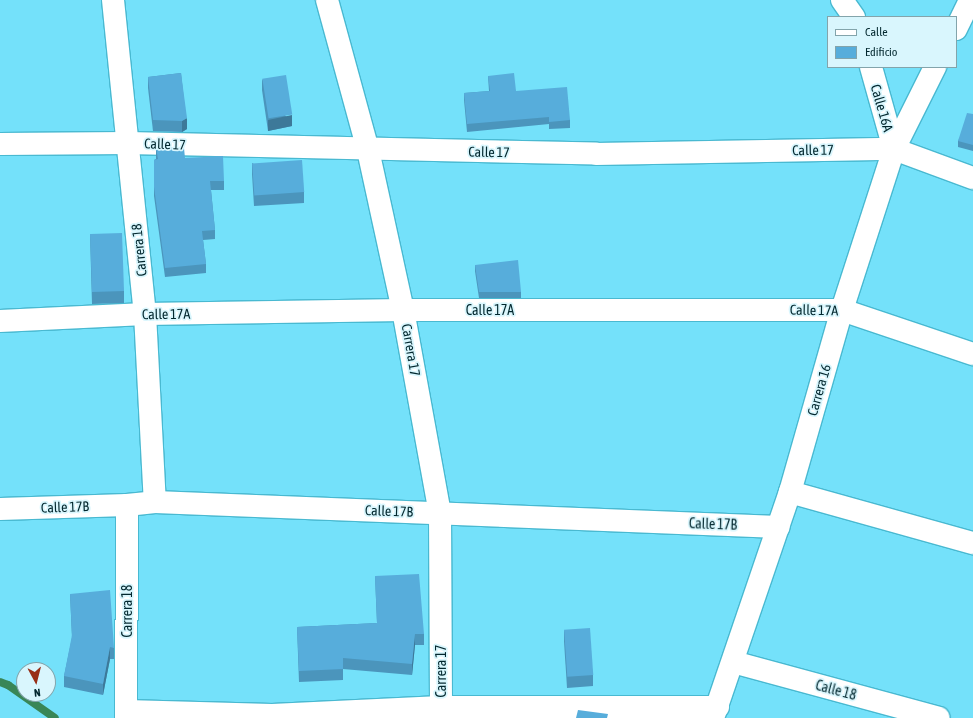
<!DOCTYPE html>
<html>
<head>
<meta charset="utf-8">
<style>
  body { margin:0 }
  #map { position:relative; width:973px; height:718px; overflow:hidden; background:#74e1fa; font-family:"Asap Condensed",sans-serif }
  div>[style] { position:absolute }
  .stream>* { height:8px; margin:-4px; padding:0 4px; transform-origin:4px; border-radius:4px; background:#398657 }
  .roads { filter:drop-shadow(1px 0 #49b9d1) drop-shadow(-1px 0 #49b9d1) drop-shadow(0 1px #49b9d1) drop-shadow(0 -1px #49b9d1) }
  .street>* { height:22px; margin:-11px; padding:0 11px; transform-origin:11px; border-radius:11px; background:#fff }
  .wall>* { inset:0; background:#4b95bc }
  .shaded-wall>* { inset:0; background:#3d7999 }
  .building>* { inset:0; background:#57addb; transform-origin:0 0 }
  span { translate:-50% -50%; white-space:nowrap; text-align:center; line-height:1.15; -webkit-text-stroke:3.5px #d9f6fd; paint-order:stroke }
  .street-label { font-size:14px; color:#03282f }
  .legend { position:absolute; left:827px; top:16px; width:130px; height:52px; box-sizing:border-box; background:#d9f6fd; border:1px solid #83a4ab; margin:0; padding:5px 7px; list-style:none; font-size:12px; color:#03282f }
  .legend li { display:flex; align-items:center; gap:8px; height:20px }
  .legend b { width:20px; border:1px solid #83a4ab }
  .north { position:absolute; left:16px; top:662px; width:40px; height:40px; box-sizing:border-box; background:#d9f6fd; border:1px solid #83a4ab; border-radius:50%; rotate:173deg; font-size:11px; font-weight:700; line-height:16px; text-align:center; color:#03282f }
  .north::after { content:''; display:block; margin:auto; width:14px; height:18px; background:#982f17; clip-path:polygon(50% 0,100% 100%,50% 72%,0 100%) }
</style>
</head>
<body>
<div id="map">
  <div class="stream">
    <i style="left:0;top:682px;width:9px;rotate:21deg"></i>
    <i style="left:8px;top:685px;width:57px;rotate:35.1deg"></i>
  </div>
  <div class="roads">
    <div class="street">
      <i style="left:113px;top:0;width:316px;rotate:84.2deg"></i>
      <i style="left:145px;top:314px;width:188px;rotate:87deg"></i>
      <i style="left:327px;top:0;width:156px;rotate:74.7deg"></i>
      <i style="left:368px;top:150px;width:164px;rotate:77.7deg"></i>
      <i style="left:403px;top:310px;width:206px;rotate:79.7deg"></i>
      <i style="left:440px;top:513px;width:194px;rotate:89.7deg"></i>
      <i style="left:842px;top:0;width:21px;rotate:55deg"></i>
      <i style="left:956px;top:29px;width:32px;rotate:-64deg"></i>
      <i style="left:871px;top:67px;width:85px;rotate:74.3deg"></i>
      <i style="left:0;top:144px;width:128px;rotate:-0.4deg"></i>
      <i style="left:128px;top:143px;width:468px;rotate:1.3deg"></i>
      <i style="left:596px;top:154px;width:298px;rotate:-1deg"></i>
      <i style="left:894px;top:149px;width:84px;rotate:20.2deg"></i>
      <i style="left:0;top:321px;width:145px;rotate:-2.8deg"></i>
      <i style="left:145px;top:314px;width:258px;rotate:-0.9deg"></i>
      <i style="left:403px;top:310px;width:439px"></i>
      <i style="left:842px;top:310px;width:138px;rotate:18.6deg"></i>
      <i style="left:790px;top:492px;width:190px;rotate:15.6deg"></i>
      <i style="left:0;top:509px;width:127px;rotate:-1.8deg"></i>
      <i style="left:127px;top:505px;width:28px;rotate:-6deg"></i>
      <i style="left:155px;top:502px;width:624px;rotate:2.3deg"></i>
      <i style="left:733px;top:662px;width:213px;rotate:15.2deg"></i>
      <i style="left:126px;top:711px;width:146px;rotate:1.6deg"></i>
      <i style="left:272px;top:715px;width:169px;rotate:-2.7deg"></i>
      <i style="left:441px;top:707px;width:277px"></i>
      <i style="left:126px;top:718px;width:213px;rotate:-89.7deg"></i>
      <i style="left:713px;top:718px;width:239px;rotate:-71.2deg"></i>
      <i style="left:790px;top:492px;width:189px;rotate:-74.1deg"></i>
      <i style="left:842px;top:310px;width:169px;rotate:-72.1deg"></i>
      <i style="left:894px;top:149px;width:92px;rotate:-63.4deg"></i>
    </div>
  </div>
  <div class="wall">
    <i style="clip-path:polygon(181px 73px,187px 129px,182px 132px,153px 131px,148px 88px,148px 77px)"></i>
    <i style="clip-path:polygon(488px 76px,516px 91px,570px 120px,570px 128px,549px 129px,549px 124px,467px 132px,464px 100px,464px 93px,489px 91px)"></i>
    <i style="clip-path:polygon(262px 79px,292px 126px,268px 131px,262px 90px)"></i>
    <i style="clip-path:polygon(973px 114px,973px 151px,958px 147px,958px 141px)"></i>
    <i style="clip-path:polygon(156px 147px,185px 158px,224px 181px,224px 190px,211px 190px,215px 230px,215px 239px,203px 240px,206px 264px,206px 273px,165px 277px,154px 196px,154px 160px,156px 159px)"></i>
    <i style="clip-path:polygon(252px 163px,304px 192px,304px 203px,254px 206px,252px 174px)"></i>
    <i style="clip-path:polygon(90px 234px,124px 291px,124px 303px,92px 304px)"></i>
    <i style="clip-path:polygon(475px 265px,521px 292px,521px 298px,479px 298px,475px 271px)"></i>
    <i style="clip-path:polygon(375px 576px,424px 634px,424px 645px,415px 645px,412px 675px,343px 669px,343px 680px,299px 682px,297px 627px,377px 623px)"></i>
    <i style="clip-path:polygon(70px 594px,114px 648px,114px 659px,110px 659px,103px 695px,64px 687px,64px 676px,72px 638px)"></i>
    <i style="clip-path:polygon(564px 630px,593px 675px,593px 686px,567px 688px,564px 641px)"></i>
  </div>
  <div class="shaded-wall">
    <i style="clip-path:polygon(292px 115px,292px 126px,268px 131px,268px 120px)"></i>
    <i style="clip-path:polygon(187px 118px,187px 129px,182px 132px,182px 121px)"></i>
    <i style="clip-path:polygon(415px 634px,415px 645px,412px 675px,412px 664px)"></i>
    <i style="clip-path:polygon(110px 647px,110px 659px,103px 695px,103px 684px)"></i>
  </div>
  <div class="building">
    <i style="clip-path:polygon(181px 73px,187px 118px,182px 121px,153px 120px,148px 77px)"></i>
    <i style="clip-path:polygon(514px 73px,516px 91px,567px 87px,570px 120px,549px 122px,549px 117px,467px 124px,464px 93px,490px 91px,488px 76px)"></i>
    <i style="left:286px;top:75px;width:40px;height:24px;rotate:81deg"></i>
    <i style="clip-path:polygon(967px 113px,973px 114px,973px 145px,958px 141px)"></i>
    <i style="clip-path:polygon(156px 147px,184px 148px,185px 158px,223px 156px,224px 181px,210px 181px,215px 230px,202px 231px,206px 264px,165px 268px,154px 187px,154px 160px,158px 159px)"></i>
    <i style="left:302px;top:160px;width:32px;height:50px;rotate:86deg"></i>
    <i style="left:122px;top:233px;width:58px;height:32px;rotate:88deg"></i>
    <i style="clip-path:polygon(518px 260px,521px 292px,479px 292px,475px 265px)"></i>
    <i style="clip-path:polygon(419px 574px,424px 634px,415px 634px,412px 664px,343px 658px,343px 669px,299px 671px,297px 627px,377px 623px,375px 576px)"></i>
    <i style="clip-path:polygon(110px 590px,114px 648px,110px 647px,103px 684px,64px 676px,72px 635px,70px 594px)"></i>
    <i style="left:590px;top:628px;width:47px;height:26px;rotate:86deg"></i>
    <i style="clip-path:polygon(578px 710px,608px 714px,607px 718px,576px 718px)"></i>
  </div>
  <div class="street-label">
    <span style="left:882px;top:108px;rotate:74deg">Calle 16A</span>
    <span style="left:165px;top:144px;rotate:2deg">Calle 17</span>
    <span style="left:813px;top:150px;rotate:-1deg">Calle 17</span>
    <span style="left:489px;top:152px;rotate:1deg">Calle 17</span>
    <span style="left:139px;top:250px;rotate:-96deg">Carrera 18</span>
    <span style="left:490px;top:310px">Calle 17A</span>
    <span style="left:814px;top:310px;rotate:1deg">Calle 17A</span>
    <span style="left:166px;top:314px;rotate:-1deg">Calle 17A</span>
    <span style="left:411px;top:350px;rotate:80deg">Carrera 17</span>
    <span style="left:819px;top:390px;rotate:-74deg">Carrera 16</span>
    <span style="left:65px;top:507px;rotate:-2deg">Calle 17B</span>
    <span style="left:389px;top:511px;rotate:2deg">Calle 17B</span>
    <span style="left:713px;top:524px;rotate:2deg">Calle 17B</span>
    <span style="left:127px;top:611px;rotate:-90deg">Carrera 18</span>
    <span style="left:441px;top:671px;rotate:-90deg">Carrera 17</span>
    <span style="left:836px;top:690px;rotate:15deg">Calle 18</span>
  </div>
  <ul class="legend">
  <li><b style="height:5px;background:#fff"></b>Calle</li>
  <li><b style="height:11px;background:#57addb"></b>Edificio</li>
  </ul>
  <div class="north">N</div>
</div>
</body>
</html>
